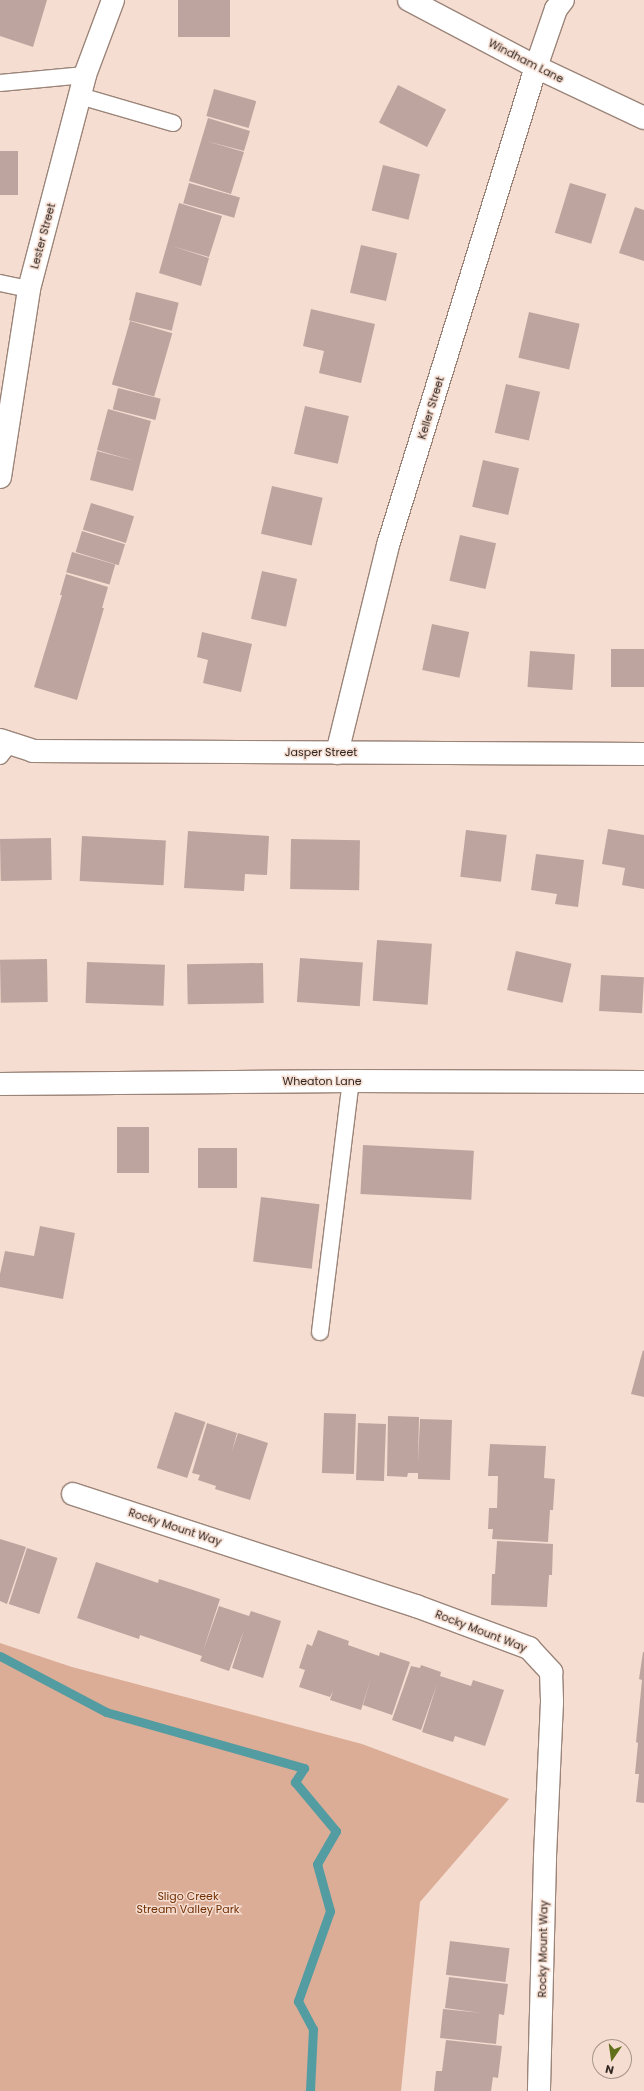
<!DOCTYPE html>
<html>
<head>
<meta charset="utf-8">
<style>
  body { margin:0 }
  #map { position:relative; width:644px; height:2091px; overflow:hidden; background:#f6ddd1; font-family:Poppins,sans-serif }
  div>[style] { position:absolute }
  .green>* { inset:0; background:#dbad96 }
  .stream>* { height:9px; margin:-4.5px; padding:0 4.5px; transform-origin:4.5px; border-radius:4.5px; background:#529ca2 }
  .building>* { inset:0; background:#bea49e; transform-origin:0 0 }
  .roads { filter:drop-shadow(1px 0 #9b857a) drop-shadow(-1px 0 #9b857a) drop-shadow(0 1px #9b857a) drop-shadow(0 -1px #9b857a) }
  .service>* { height:16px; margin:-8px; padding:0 8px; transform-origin:8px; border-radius:8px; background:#fff }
  .minor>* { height:22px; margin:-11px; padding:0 11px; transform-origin:11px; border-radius:11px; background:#fff }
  span { translate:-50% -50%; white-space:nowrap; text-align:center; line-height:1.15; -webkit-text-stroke:3px #f6ddd1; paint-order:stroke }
  .street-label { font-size:11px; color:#312823 }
  .park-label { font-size:11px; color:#713004 }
  .north { position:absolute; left:592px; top:2039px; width:40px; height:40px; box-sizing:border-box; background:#f6ddd1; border:1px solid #a7958b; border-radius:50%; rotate:193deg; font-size:11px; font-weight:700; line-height:16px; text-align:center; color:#312823 }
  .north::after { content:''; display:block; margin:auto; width:14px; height:18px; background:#61701b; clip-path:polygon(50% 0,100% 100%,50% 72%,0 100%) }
</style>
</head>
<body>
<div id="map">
  <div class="green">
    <i style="clip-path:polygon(0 1643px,72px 1667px,362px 1744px,509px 1799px,420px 1902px,401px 2091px,0 2091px)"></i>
  </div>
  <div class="stream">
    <i style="left:0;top:1656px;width:120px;rotate:27.8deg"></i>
    <i style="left:106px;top:1712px;width:206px;rotate:15.8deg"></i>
    <i style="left:304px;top:1768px;width:17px;rotate:123deg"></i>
    <i style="left:295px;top:1782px;width:64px;rotate:50.1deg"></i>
    <i style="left:336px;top:1831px;width:38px;rotate:120deg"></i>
    <i style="left:317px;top:1864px;width:49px;rotate:74.5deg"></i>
    <i style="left:330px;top:1911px;width:96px;rotate:109.6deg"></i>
    <i style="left:298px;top:2001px;width:32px;rotate:62deg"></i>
    <i style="left:313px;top:2029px;width:62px;rotate:92.8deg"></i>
  </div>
  <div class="building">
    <i style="clip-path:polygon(0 0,47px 0,33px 47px,0 36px)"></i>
    <i style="left:178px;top:0;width:52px;height:37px"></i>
    <i style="left:398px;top:85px;width:54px;height:42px;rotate:27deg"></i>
    <i style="left:214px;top:89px;width:44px;height:28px;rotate:16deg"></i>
    <i style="clip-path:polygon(208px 118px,250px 131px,244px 151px,206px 141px,244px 152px,231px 194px,189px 181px)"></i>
    <i style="left:0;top:151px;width:18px;height:44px"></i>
    <i style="left:383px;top:165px;width:38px;height:47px;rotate:14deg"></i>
    <i style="left:189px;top:183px;width:53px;height:21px;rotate:16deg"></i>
    <i style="left:570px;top:183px;width:38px;height:52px;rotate:17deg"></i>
    <i style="clip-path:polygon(179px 203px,222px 216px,209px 257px,172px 246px,209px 258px,201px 286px,159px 273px)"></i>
    <i style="clip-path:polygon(635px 207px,644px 210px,644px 261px,619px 253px)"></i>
    <i style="left:361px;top:245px;width:37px;height:49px;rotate:13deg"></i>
    <i style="left:136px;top:292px;width:44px;height:29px;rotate:14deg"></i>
    <i style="clip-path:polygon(311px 309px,375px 324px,361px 383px,319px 373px,324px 351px,303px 346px)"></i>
    <i style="left:529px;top:312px;width:52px;height:47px;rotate:13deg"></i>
    <i style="left:130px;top:321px;width:44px;height:66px;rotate:16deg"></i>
    <i style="left:506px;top:384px;width:35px;height:50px;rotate:13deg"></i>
    <i style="left:118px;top:388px;width:44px;height:22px;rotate:14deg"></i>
    <i style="left:305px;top:406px;width:45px;height:49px;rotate:13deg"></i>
    <i style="clip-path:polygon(108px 409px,151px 421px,133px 491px,90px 480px,97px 451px,135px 461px,97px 450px)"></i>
    <i style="left:483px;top:460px;width:37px;height:48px;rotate:13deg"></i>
    <i style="left:272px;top:486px;width:52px;height:49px;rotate:13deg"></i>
    <i style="left:91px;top:503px;width:45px;height:28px;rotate:17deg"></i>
    <i style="left:82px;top:531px;width:45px;height:22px;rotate:17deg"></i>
    <i style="left:460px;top:535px;width:37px;height:47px;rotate:13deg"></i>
    <i style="left:72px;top:552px;width:45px;height:21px;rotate:16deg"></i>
    <i style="left:262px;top:571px;width:36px;height:49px;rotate:13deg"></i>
    <i style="clip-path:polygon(66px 574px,108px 587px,102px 608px,104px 608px,77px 700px,34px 687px,62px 595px,60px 595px)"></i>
    <i style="left:432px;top:624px;width:38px;height:47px;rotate:12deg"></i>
    <i style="clip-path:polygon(202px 632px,252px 644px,241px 692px,203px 683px,208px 660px,197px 657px)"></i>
    <i style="left:644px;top:649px;width:38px;height:33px;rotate:90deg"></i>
    <i style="left:530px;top:651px;width:45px;height:36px;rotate:4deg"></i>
    <i style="clip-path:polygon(608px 829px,644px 835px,644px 889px,622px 885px,625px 868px,602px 864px)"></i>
    <i style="left:466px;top:830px;width:41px;height:47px;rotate:7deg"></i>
    <i style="clip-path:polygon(188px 831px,269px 836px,267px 875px,245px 874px,244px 891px,184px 888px)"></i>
    <i style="left:82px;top:836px;width:84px;height:45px;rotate:3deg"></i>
    <i style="left:51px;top:838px;width:42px;height:51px;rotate:89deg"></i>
    <i style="left:291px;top:839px;width:69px;height:50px;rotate:1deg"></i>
    <i style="clip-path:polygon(536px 854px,584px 860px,578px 907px,555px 904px,557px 894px,531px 890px)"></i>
    <i style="left:377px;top:940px;width:55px;height:61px;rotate:4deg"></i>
    <i style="left:516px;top:951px;width:57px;height:40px;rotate:13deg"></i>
    <i style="left:300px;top:958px;width:63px;height:44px;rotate:4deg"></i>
    <i style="left:47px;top:959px;width:43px;height:47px;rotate:89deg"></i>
    <i style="left:87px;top:962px;width:78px;height:41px;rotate:2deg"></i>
    <i style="left:263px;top:963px;width:40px;height:76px;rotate:89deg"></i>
    <i style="left:601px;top:975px;width:43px;height:36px;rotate:3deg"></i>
    <i style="left:117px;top:1127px;width:32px;height:46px"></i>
    <i style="left:363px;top:1145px;width:111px;height:49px;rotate:3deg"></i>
    <i style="left:237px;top:1148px;width:40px;height:39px;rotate:90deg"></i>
    <i style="left:261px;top:1197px;width:59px;height:65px;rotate:7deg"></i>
    <i style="clip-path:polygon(40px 1226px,75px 1233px,63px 1299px,0 1287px,0 1274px,5px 1251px,34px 1256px)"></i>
    <i style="clip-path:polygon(643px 1350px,644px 1351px,644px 1397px,631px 1394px)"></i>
    <i style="left:175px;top:1412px;width:32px;height:59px;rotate:18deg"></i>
    <i style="left:324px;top:1413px;width:32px;height:60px;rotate:2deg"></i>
    <i style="clip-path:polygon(388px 1416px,419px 1417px,418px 1463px,420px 1419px,452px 1420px,450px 1480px,418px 1479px,418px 1473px,408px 1473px,407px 1477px,387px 1476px)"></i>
    <i style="clip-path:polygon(207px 1423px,237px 1433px,232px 1451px,238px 1433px,268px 1443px,250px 1500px,215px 1489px,216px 1486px,198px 1480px,200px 1475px,192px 1473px)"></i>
    <i style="left:358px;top:1423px;width:28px;height:57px;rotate:2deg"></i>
    <i style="clip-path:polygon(490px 1444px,546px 1446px,544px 1478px,555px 1479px,553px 1510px,550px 1510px,548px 1542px,492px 1539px,493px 1529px,488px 1529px,489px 1508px,497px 1508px,498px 1476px,488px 1476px)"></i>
    <i style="clip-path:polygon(0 1539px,26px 1547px,7px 1604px,0 1601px)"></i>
    <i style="clip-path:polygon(497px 1541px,553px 1544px,552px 1575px,549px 1575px,547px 1607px,491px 1605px,492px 1574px,495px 1574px)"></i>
    <i style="left:27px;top:1548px;width:32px;height:59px;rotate:18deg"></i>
    <i style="clip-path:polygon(96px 1562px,158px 1583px,159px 1579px,190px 1589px,184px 1607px,190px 1589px,220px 1599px,203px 1651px,219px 1606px,249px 1616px,251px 1611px,281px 1621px,263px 1678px,232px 1668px,244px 1630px,229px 1671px,200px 1661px,202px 1656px,140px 1635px,139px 1639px,77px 1618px)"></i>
    <i style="clip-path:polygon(318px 1630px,349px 1641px,348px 1645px,379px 1656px,380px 1652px,410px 1662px,392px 1715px,363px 1705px,371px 1678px,361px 1710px,330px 1700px,333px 1691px,330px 1697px,299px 1687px,305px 1670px,299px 1668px,307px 1644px,312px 1646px)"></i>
    <i style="clip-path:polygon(643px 1652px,644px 1652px,644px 1803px,636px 1802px,639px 1774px,635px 1774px,638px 1743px,636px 1742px,642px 1680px,639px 1679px)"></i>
    <i style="clip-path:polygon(421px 1665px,441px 1672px,440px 1676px,471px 1686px,473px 1680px,504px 1690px,485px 1746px,455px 1736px,453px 1742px,422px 1732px,437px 1684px,421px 1730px,392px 1720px,411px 1666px,420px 1668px)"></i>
    <i style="left:450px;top:1941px;width:60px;height:34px;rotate:7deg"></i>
    <i style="clip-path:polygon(449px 1977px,508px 1984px,504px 2015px,499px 2014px,496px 2044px,440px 2038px,443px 2009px,482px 2013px,445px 2008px)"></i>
    <i style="clip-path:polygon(446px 2040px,502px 2046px,498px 2078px,493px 2077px,491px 2091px,434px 2091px,436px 2071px,442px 2071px)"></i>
  </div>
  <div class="roads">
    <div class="service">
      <i style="left:0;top:83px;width:85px;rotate:-5.4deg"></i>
      <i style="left:80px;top:96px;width:97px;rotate:16.2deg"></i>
      <i style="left:0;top:283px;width:30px;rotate:12deg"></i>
      <i style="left:0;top:756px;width:16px;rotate:-52deg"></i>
      <i style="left:320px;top:1332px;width:253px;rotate:-83deg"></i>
    </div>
    <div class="minor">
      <i style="left:409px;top:0;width:144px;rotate:27.8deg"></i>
      <i style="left:536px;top:67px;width:119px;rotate:25.3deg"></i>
      <i style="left:0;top:477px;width:190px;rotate:-81.2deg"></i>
      <i style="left:29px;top:289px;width:221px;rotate:-75.3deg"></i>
      <i style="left:85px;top:75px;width:80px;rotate:-69.5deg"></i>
      <i style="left:0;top:740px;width:35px;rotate:18deg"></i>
      <i style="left:33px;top:751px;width:611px;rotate:0.28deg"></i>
      <i style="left:337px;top:753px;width:214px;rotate:-76.2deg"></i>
      <i style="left:388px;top:545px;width:500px;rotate:-72.8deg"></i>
      <i style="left:536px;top:67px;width:61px;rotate:-71deg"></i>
      <i style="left:556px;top:9px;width:11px;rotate:-52deg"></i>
      <i style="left:0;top:1084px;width:351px;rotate:-0.5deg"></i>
      <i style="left:351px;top:1081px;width:293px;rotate:0.2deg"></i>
      <i style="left:73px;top:1494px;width:361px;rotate:18.1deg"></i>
      <i style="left:416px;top:1606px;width:121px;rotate:20.4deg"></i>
      <i style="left:529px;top:1648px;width:33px;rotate:47deg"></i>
      <i style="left:551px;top:1672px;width:30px;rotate:88deg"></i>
      <i style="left:552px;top:1702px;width:157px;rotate:92.6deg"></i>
      <i style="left:545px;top:1859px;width:232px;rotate:91.5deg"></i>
    </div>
  </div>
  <div class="street-label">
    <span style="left:526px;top:61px;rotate:27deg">Windham Lane</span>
    <span style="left:43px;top:236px;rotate:-75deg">Lester Street</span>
    <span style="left:431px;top:408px;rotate:-73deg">Keller Street</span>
    <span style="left:321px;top:752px">Jasper Street</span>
    <span style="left:322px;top:1081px">Wheaton Lane</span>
    <span style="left:175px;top:1527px;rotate:18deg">Rocky Mount Way</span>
    <span style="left:481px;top:1631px;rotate:21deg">Rocky Mount Way</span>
    <span style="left:543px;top:1949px;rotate:-89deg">Rocky Mount Way</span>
  </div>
  <div class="park-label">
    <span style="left:188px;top:1903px">Sligo Creek<br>Stream Valley Park</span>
  </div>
  <div class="north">N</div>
</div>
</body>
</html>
